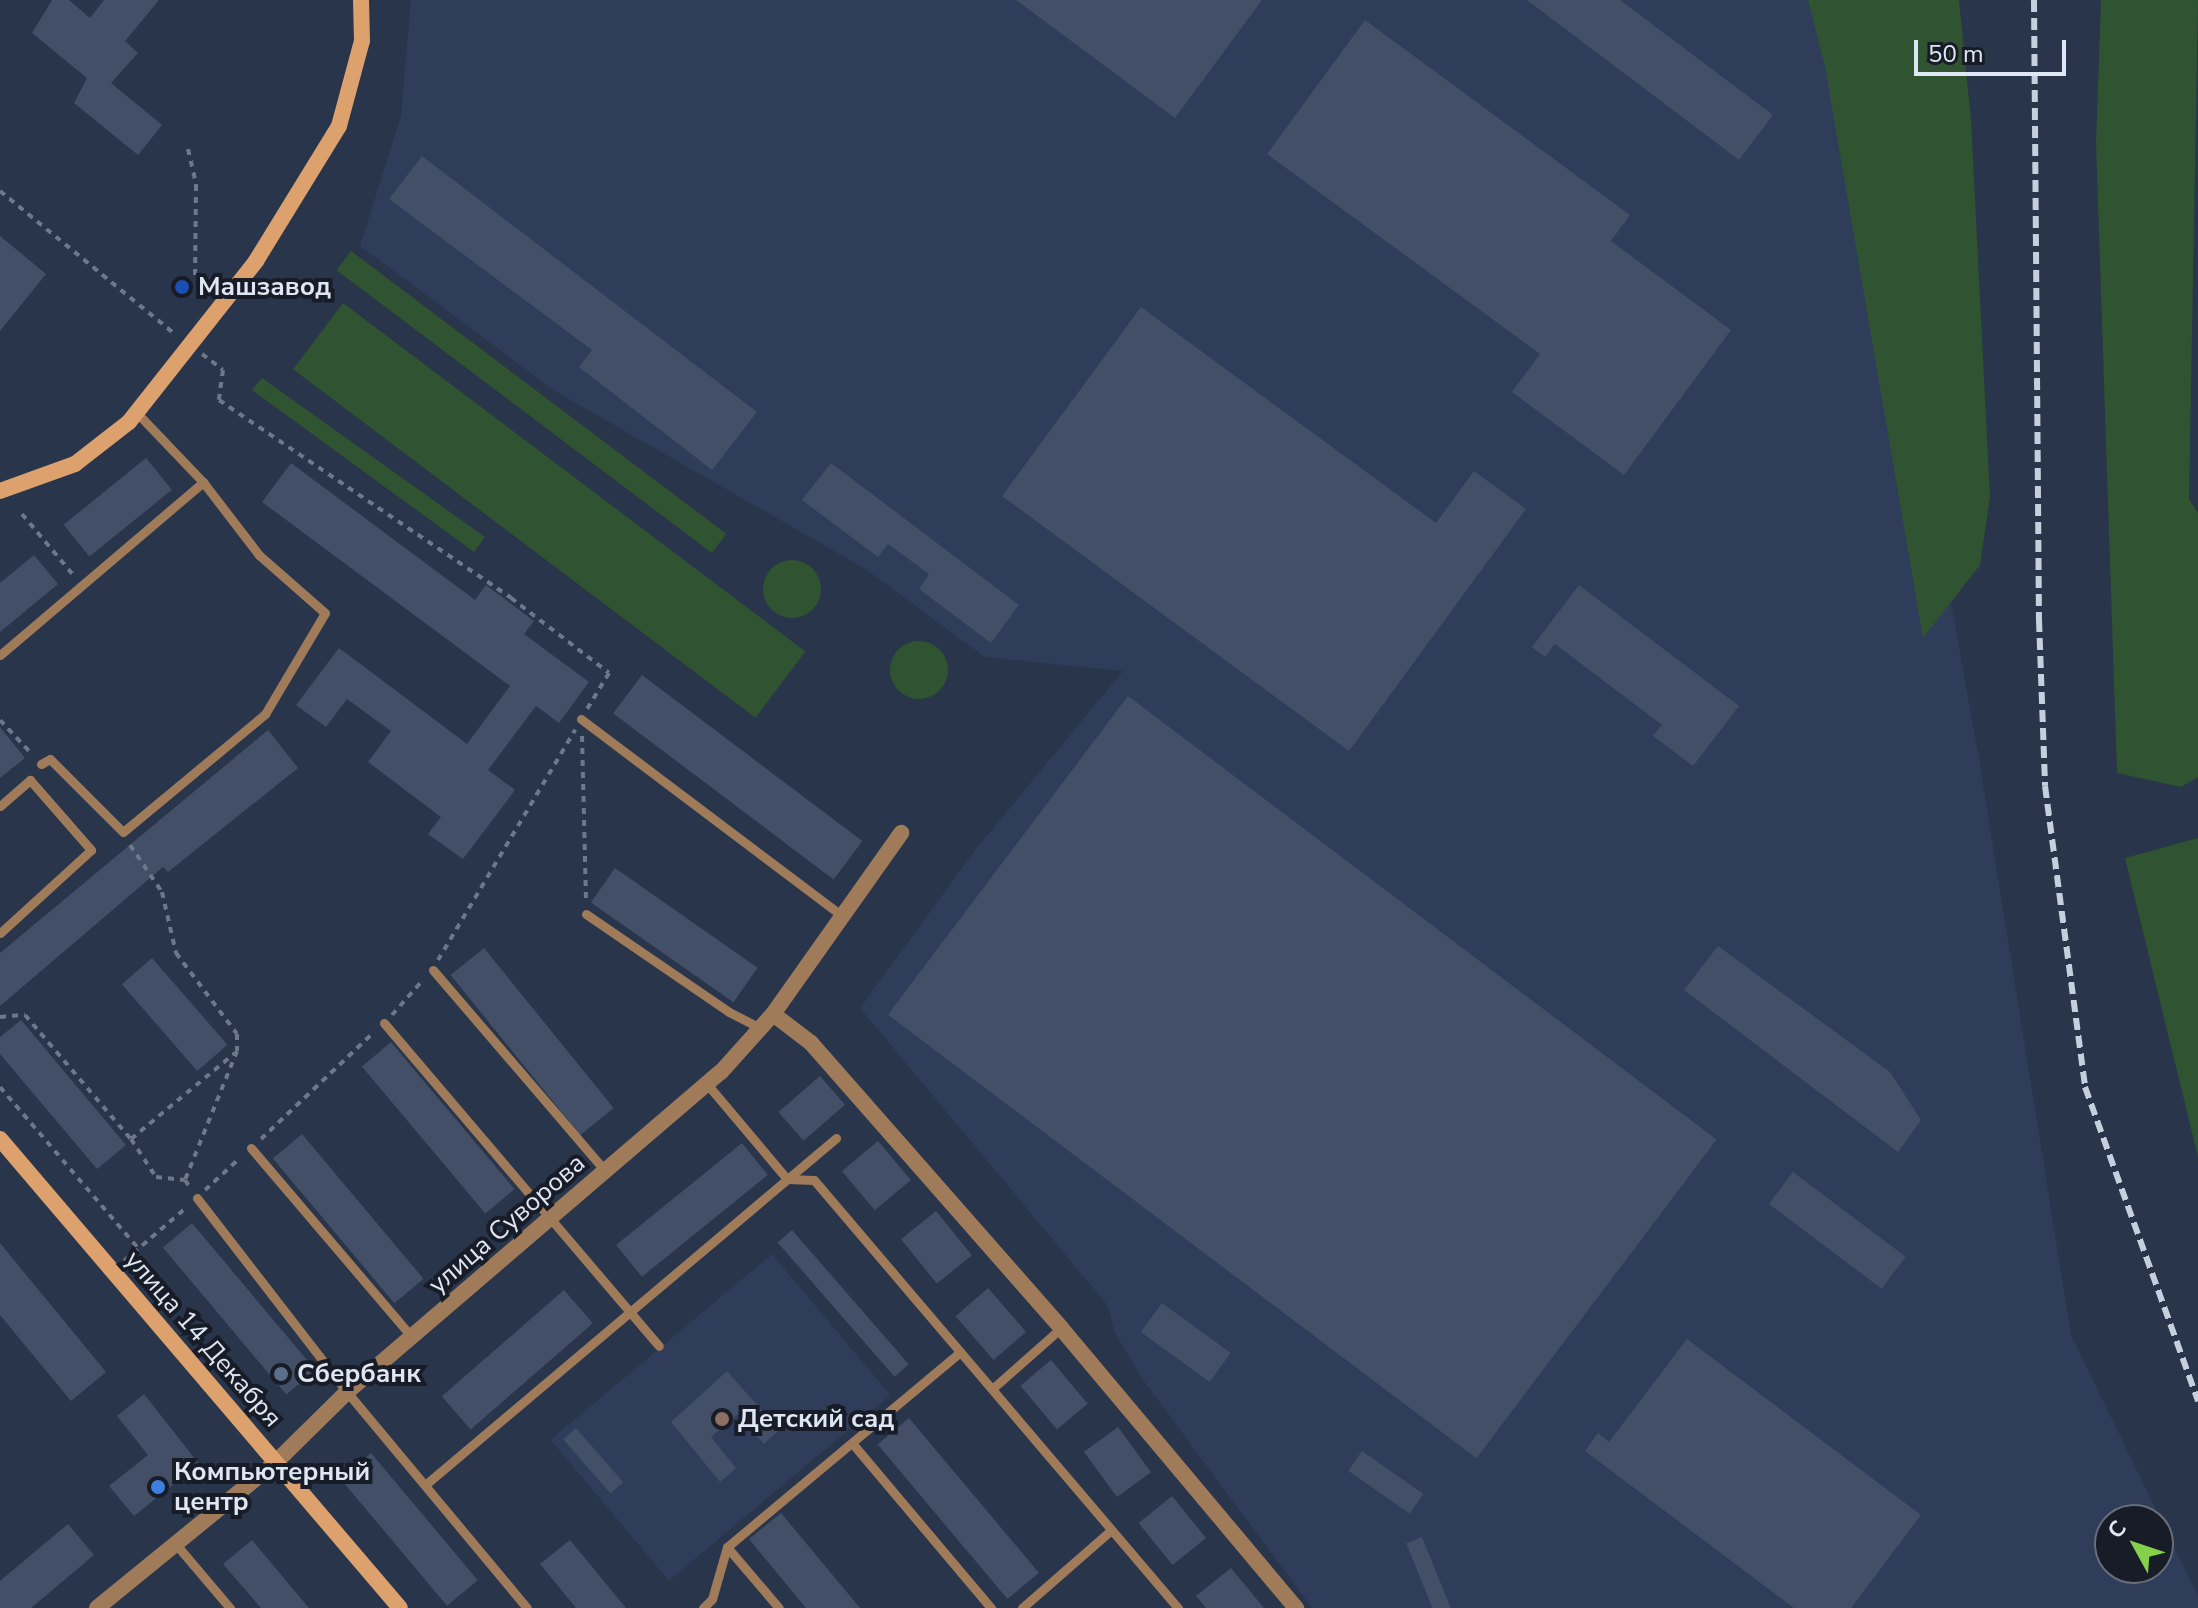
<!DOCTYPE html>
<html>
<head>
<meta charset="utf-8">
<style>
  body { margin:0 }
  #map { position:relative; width:2198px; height:1608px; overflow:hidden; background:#29354b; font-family:"Nunito Sans",sans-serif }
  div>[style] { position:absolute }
  .built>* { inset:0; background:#2f3d5a; transform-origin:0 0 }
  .green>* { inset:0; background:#305331; transform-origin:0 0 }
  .round { border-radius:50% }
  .building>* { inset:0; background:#424f67; transform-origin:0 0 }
  .path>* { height:4px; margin-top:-2px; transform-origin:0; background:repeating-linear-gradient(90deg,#6d788b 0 6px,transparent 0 12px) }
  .service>* { height:9px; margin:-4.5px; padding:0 4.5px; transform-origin:4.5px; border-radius:4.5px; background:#a07b5a }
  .minor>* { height:16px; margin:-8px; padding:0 8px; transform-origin:8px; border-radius:8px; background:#a07b5a }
  .secondary>* { height:16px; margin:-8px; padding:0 8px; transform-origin:8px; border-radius:8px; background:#dca16d }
  .rail>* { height:6px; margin-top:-3px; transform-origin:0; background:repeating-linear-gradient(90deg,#c6cfde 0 12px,transparent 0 18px) }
  .dots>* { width:22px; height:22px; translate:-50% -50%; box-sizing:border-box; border:4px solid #171c27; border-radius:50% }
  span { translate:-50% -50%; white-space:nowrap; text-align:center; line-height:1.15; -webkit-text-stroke:8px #171c27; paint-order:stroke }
  .poi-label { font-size:26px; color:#dfe7f5; font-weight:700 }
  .left { translate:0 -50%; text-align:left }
  .street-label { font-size:26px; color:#dfe7f5 }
  .north { position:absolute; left:2094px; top:1504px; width:80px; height:80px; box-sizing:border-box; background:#171c27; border:2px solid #676d79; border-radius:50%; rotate:310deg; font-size:22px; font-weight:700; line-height:32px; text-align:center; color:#dfe7f5 }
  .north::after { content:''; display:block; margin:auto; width:28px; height:36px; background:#86cf4b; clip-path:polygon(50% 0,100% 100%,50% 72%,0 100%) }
  .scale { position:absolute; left:1914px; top:40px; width:152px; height:36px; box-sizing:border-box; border:4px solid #dfe7f5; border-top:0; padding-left:10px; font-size:24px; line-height:28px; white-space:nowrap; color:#dfe7f5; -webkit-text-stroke:6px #171c27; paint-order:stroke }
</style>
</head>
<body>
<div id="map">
  <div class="built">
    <i style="clip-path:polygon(evenodd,411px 0,1831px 0,1879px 200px,1979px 759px,2071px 1335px,2198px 1596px,2198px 1608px,1312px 1608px,1141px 1377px,1114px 1331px,1108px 1306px,860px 1008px,976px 849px,1123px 671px,985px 657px,864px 568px,555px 391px,360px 246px,401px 116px,411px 0,2110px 1520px,2158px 1520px,2158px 1568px,2110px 1568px,2110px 1520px)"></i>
    <i style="left:772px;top:1254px;width:184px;height:289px;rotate:50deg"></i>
  </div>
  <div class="green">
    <i style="clip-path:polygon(1808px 0,1959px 0,1971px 120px,1990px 497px,1980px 565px,1923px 638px,1825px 67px)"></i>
    <i style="clip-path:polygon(2101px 0,2198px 0,2189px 499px,2198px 513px,2198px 777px,2181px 787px,2117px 773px,2096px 143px)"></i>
    <i style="left:351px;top:251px;width:470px;height:24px;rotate:37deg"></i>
    <i style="left:343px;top:303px;width:579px;height:83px;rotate:37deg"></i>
    <i style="clip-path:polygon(262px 378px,485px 537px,474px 552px,252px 390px)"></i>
    <i class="round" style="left:763px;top:560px;width:58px;height:58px"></i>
    <i class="round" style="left:890px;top:641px;width:58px;height:58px"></i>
    <i style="clip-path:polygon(2198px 838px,2198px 1157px,2125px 858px)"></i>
  </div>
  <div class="building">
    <i style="clip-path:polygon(52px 0,69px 0,90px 18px,104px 0,159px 0,125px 41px,138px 53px,111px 83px,162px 125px,138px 155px,74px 103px,87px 78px,32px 33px)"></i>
    <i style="clip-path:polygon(1016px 0,1262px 0,1175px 118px)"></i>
    <i style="clip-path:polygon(1527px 0,1620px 0,1773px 115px,1739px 160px)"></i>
    <i style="clip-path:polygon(1365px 20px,1630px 215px,1611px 241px,1731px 330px,1624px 475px,1512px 392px,1540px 354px,1267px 154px)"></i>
    <i style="clip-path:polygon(422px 156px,757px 412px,712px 470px,579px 367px,592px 350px,389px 199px)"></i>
    <i style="clip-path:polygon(0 236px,46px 274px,0 331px)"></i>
    <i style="clip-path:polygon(1141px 307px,1436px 523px,1474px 471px,1526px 509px,1349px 751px,1002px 496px)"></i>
    <i style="left:146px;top:458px;width:41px;height:106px;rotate:51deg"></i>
    <i style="clip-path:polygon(291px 463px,475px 600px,486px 585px,534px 621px,524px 634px,589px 682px,559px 723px,536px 706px,488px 770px,515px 790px,463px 859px,428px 834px,441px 817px,368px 762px,391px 731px,347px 699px,326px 727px,296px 705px,339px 648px,467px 744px,510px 686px,262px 502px)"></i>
    <i style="clip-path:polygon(831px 463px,1019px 605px,991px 643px,919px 589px,929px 574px,888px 544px,878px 557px,802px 500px)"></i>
    <i style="clip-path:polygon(34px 555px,58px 584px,0 632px,0 583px)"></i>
    <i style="clip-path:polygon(1579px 585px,1739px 706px,1693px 766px,1653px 736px,1662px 725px,1555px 644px,1545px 657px,1532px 647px)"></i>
    <i style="left:642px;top:675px;width:276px;height:48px;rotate:37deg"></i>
    <i style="left:1128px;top:696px;width:737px;height:399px;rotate:37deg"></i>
    <i style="clip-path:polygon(0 727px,25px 758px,0 778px)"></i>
    <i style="clip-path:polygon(268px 730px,298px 768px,168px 872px,163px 867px,0 1006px,0 953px)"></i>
    <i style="left:615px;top:868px;width:174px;height:42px;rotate:35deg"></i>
    <i style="clip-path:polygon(1718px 946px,1890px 1072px,1921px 1120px,1898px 1152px,1684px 990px)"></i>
    <i style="left:484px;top:948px;width:206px;height:43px;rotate:51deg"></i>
    <i style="left:152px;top:958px;width:115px;height:40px;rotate:49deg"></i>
    <i style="clip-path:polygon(21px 1020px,126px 1145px,97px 1169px,0 1054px,0 1037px)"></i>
    <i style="left:391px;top:1042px;width:192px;height:38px;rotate:50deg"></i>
    <i style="left:820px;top:1076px;width:38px;height:55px;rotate:49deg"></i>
    <i style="left:302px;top:1134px;width:189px;height:38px;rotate:50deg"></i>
    <i style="left:878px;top:1141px;width:51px;height:47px;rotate:50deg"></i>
    <i style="left:742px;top:1143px;width:41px;height:162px;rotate:51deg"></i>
    <i style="left:1793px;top:1172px;width:141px;height:40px;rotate:37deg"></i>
    <i style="left:936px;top:1211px;width:57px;height:45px;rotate:51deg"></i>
    <i style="left:192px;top:1223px;width:192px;height:38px;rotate:50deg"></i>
    <i style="left:792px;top:1230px;width:178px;height:19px;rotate:49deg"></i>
    <i style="clip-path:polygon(0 1243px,106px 1372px,71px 1401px,0 1315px)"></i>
    <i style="left:988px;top:1288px;width:58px;height:43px;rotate:49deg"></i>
    <i style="left:564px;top:1290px;width:44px;height:162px;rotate:49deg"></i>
    <i style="left:1162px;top:1303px;width:85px;height:36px;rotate:36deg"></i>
    <i style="clip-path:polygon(1687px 1339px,1921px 1515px,1851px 1608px,1794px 1608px,1585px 1451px,1598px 1433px,1609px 1442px)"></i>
    <i style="left:1051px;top:1360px;width:57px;height:40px;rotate:50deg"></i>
    <i style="clip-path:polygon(727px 1371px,779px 1430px,764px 1444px,738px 1414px,711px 1437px,736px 1468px,720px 1482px,671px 1422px)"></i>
    <i style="clip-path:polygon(144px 1394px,199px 1464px,134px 1516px,109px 1486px,148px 1455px,117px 1416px)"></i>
    <i style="left:909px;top:1418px;width:202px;height:41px;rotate:50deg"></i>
    <i style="left:1118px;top:1427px;width:56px;height:42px;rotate:54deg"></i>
    <i style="left:576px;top:1428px;width:72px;height:17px;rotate:49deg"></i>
    <i style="left:1362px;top:1451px;width:75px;height:24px;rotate:35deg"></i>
    <i style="left:371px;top:1453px;width:166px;height:40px;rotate:50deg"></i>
    <i style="left:1172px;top:1496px;width:54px;height:43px;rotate:51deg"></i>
    <i style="clip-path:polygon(781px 1513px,860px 1608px,806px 1608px,749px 1539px)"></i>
    <i style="clip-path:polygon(68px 1524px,94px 1555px,31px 1608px,0 1608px,0 1581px)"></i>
    <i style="left:1422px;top:1537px;width:76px;height:17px;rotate:68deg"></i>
    <i style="clip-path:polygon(252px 1540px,309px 1608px,261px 1608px,223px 1564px)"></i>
    <i style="clip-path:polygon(570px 1540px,626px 1608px,576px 1608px,540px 1564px)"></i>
    <i style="clip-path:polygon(1231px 1568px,1264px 1608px,1206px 1608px,1196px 1596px)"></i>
  </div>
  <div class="path">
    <i style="left:188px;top:149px;width:37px;rotate:77deg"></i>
    <i style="left:196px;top:185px;width:94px;rotate:90.6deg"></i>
    <i style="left:0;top:191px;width:226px;rotate:39.3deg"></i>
    <i style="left:202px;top:354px;width:26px;rotate:37deg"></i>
    <i style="left:223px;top:370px;width:30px;rotate:98deg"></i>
    <i style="left:219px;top:400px;width:353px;rotate:34.1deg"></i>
    <i style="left:511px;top:598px;width:123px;rotate:37.4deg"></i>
    <i style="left:609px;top:673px;width:42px;rotate:121.4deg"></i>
    <i style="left:22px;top:514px;width:81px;rotate:50deg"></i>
    <i style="left:0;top:720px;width:45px;rotate:46.8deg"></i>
    <i style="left:582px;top:736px;width:164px;rotate:88.6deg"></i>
    <i style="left:130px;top:845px;width:57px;rotate:55.8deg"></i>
    <i style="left:162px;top:892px;width:63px;rotate:77.1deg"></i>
    <i style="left:176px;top:953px;width:101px;rotate:53deg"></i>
    <i style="left:237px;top:1034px;width:17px;rotate:90deg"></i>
    <i style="left:237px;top:1051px;width:139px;rotate:112deg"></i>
    <i style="left:185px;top:1180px;width:7px;rotate:56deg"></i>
    <i style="left:438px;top:960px;width:268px;rotate:-59.2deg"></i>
    <i style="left:392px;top:1015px;width:47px;rotate:-48.5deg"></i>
    <i style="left:0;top:1017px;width:25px;rotate:-5deg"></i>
    <i style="left:25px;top:1015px;width:163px;rotate:49.5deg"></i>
    <i style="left:131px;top:1139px;width:135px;rotate:-39.6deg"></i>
    <i style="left:0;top:1087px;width:212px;rotate:49.4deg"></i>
    <i style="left:131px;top:1139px;width:45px;rotate:56.7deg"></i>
    <i style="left:156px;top:1177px;width:29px;rotate:6deg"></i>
    <i style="left:261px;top:1139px;width:156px;rotate:-43.4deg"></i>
    <i style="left:205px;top:1190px;width:47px;rotate:-42.4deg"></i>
    <i style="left:124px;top:1261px;width:83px;rotate:-40.6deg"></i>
  </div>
  <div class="service">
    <i style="left:0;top:655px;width:267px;rotate:-40.4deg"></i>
    <i style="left:203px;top:482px;width:95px;rotate:-133.7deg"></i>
    <i style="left:581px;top:719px;width:327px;rotate:37deg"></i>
    <i style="left:41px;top:764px;width:10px;rotate:-29deg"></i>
    <i style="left:50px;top:759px;width:103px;rotate:45deg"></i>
    <i style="left:123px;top:832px;width:185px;rotate:-39.7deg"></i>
    <i style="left:265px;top:714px;width:117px;rotate:-59.3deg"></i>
    <i style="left:325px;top:613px;width:88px;rotate:-138.7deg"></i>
    <i style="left:259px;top:555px;width:92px;rotate:-127.5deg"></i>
    <i style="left:0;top:806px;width:40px;rotate:-41deg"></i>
    <i style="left:30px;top:780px;width:93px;rotate:48.9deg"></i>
    <i style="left:91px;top:850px;width:123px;rotate:137.6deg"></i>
    <i style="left:586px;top:914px;width:173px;rotate:34.4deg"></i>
    <i style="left:729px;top:1012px;width:35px;rotate:27deg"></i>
    <i style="left:433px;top:970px;width:265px;rotate:49.4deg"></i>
    <i style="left:384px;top:1023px;width:424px;rotate:49.6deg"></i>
    <i style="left:707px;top:1084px;width:124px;rotate:49.9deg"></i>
    <i style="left:787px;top:1179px;width:27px;rotate:2deg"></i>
    <i style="left:814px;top:1180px;width:562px;rotate:49.62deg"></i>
    <i style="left:251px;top:1148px;width:248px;rotate:49.6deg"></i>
    <i style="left:197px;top:1198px;width:245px;rotate:52.3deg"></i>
    <i style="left:347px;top:1392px;width:281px;rotate:50.2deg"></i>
    <i style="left:992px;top:1389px;width:92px;rotate:-41.5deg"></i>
    <i style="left:852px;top:1443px;width:216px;rotate:49.9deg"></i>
    <i style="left:425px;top:1485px;width:538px;rotate:-40.17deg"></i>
    <i style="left:174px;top:1542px;width:87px;rotate:49.7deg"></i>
    <i style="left:727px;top:1547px;width:80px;rotate:49.6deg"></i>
    <i style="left:703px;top:1608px;width:13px;rotate:-45deg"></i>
    <i style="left:712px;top:1599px;width:54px;rotate:-73.9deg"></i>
    <i style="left:727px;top:1547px;width:304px;rotate:-39.9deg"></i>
    <i style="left:1022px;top:1608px;width:118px;rotate:-41.2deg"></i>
  </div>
  <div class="minor">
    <i style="left:773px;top:1014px;width:48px;rotate:37.3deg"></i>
    <i style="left:811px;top:1043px;width:379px;rotate:48.7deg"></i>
    <i style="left:1061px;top:1328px;width:366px;rotate:50deg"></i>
    <i style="left:97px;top:1608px;width:232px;rotate:-39.2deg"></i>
    <i style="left:277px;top:1461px;width:98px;rotate:-44.6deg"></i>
    <i style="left:347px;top:1392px;width:492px;rotate:-40.6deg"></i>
    <i style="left:721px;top:1072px;width:78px;rotate:-48.1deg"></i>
    <i style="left:773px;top:1014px;width:222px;rotate:-54.7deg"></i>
  </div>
  <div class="secondary">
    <i style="left:0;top:491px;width:80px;rotate:-19.8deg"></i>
    <i style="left:75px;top:464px;width:68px;rotate:-37.9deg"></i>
    <i style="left:129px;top:422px;width:205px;rotate:-51.7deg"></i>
    <i style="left:256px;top:261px;width:158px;rotate:-58.4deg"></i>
    <i style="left:339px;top:126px;width:88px;rotate:-74.9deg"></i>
    <i style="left:362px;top:41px;width:41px;rotate:-91.4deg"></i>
    <i style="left:0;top:1139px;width:616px;rotate:49.54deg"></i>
  </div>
  <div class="rail">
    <i style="left:2034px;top:0;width:620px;rotate:89.54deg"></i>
    <i style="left:2039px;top:620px;width:166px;rotate:87.9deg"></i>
    <i style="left:2045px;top:786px;width:304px;rotate:82.4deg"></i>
    <i style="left:2085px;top:1087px;width:334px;rotate:70.2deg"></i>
  </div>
  <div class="dots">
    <i style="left:182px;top:287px;background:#1a4fb4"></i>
    <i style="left:281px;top:1374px;background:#5c6f8a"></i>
    <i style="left:722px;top:1419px;background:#8d6e63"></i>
    <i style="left:158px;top:1487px;background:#3f7fe0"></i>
  </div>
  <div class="poi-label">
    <span class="left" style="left:198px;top:287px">Машзавод</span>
    <span class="left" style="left:297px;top:1374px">Сбербанк</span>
    <span class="left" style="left:738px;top:1419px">Детский сад</span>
    <span class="left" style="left:174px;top:1487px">Компьютерный<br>центр</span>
  </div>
  <div class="street-label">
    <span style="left:507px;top:1224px;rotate:-41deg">улица Суворова</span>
    <span style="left:203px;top:1339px;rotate:49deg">улица 14 Декабря</span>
  </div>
  <div class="north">С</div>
  <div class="scale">50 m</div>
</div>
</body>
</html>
